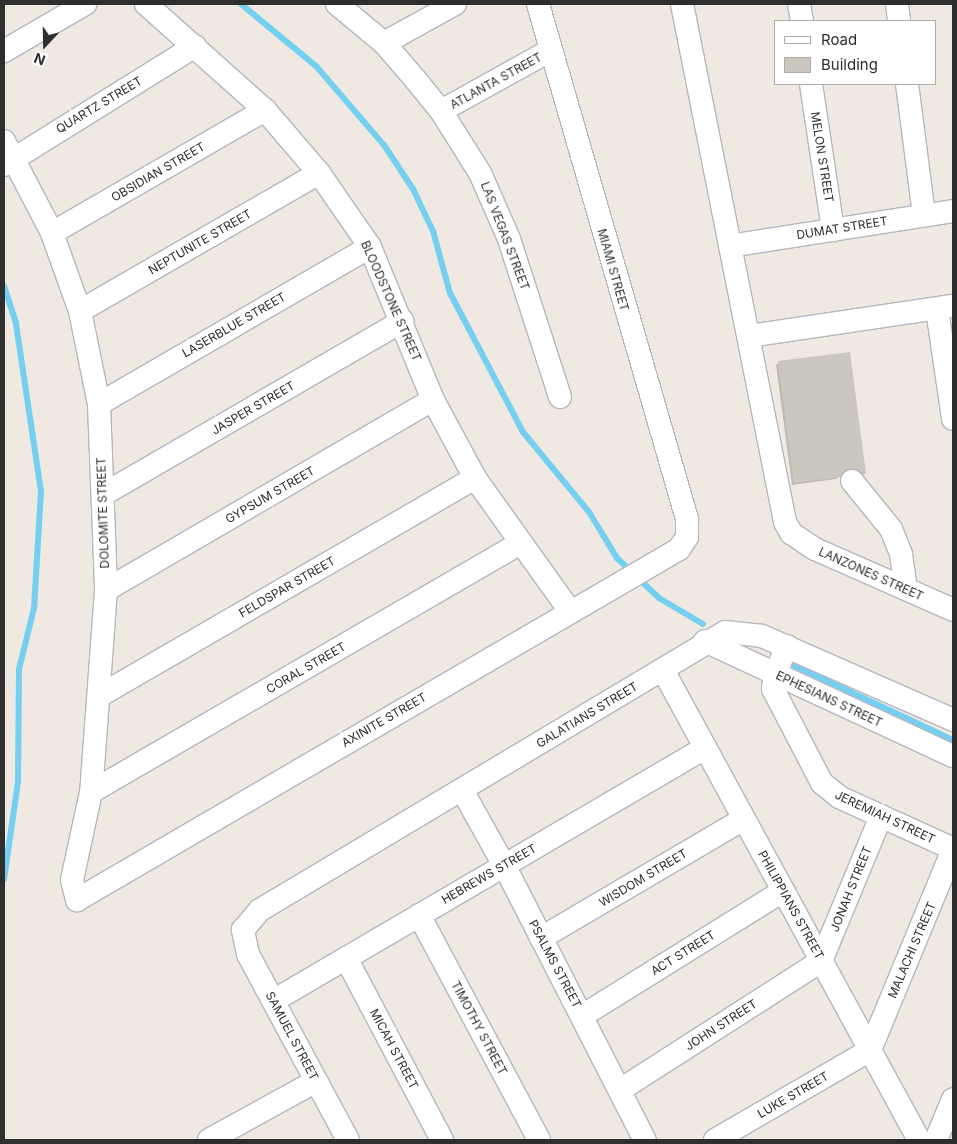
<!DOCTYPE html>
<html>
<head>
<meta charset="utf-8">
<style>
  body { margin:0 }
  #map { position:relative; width:957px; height:1144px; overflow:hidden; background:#efe9e1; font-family:Inter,sans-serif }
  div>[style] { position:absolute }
  .shadow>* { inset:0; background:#0003 }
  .stream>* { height:6px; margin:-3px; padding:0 3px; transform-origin:3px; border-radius:3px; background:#75cff0 }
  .building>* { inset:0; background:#cbc7bf }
  .roads { filter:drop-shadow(1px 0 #b4b7c1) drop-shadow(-1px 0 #b4b7c1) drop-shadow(0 1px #b4b7c1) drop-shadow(0 -1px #b4b7c1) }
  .minor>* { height:22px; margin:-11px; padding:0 11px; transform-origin:11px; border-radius:11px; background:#fff }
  span { translate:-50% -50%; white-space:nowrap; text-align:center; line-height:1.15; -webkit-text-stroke:5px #fff; paint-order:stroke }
  .street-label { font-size:12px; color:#2e2e2e }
  .frame { position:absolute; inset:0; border:5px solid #2e2e2e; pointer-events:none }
  .legend { position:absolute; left:774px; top:20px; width:162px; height:65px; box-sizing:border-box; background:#fff; border:1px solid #ababab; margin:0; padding:6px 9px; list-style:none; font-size:15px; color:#2e2e2e }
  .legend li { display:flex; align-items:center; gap:10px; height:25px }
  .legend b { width:25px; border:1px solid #ababab }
  .north { position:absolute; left:20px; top:20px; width:50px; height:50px; -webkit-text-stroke:4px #fff; paint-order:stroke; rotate:201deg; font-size:14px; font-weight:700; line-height:20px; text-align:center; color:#2e2e2e }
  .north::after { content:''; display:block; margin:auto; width:18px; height:22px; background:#2e2e2e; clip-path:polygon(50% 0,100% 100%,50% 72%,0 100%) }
</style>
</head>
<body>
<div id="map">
  <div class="shadow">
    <i style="clip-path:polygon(779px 362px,865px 473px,862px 476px,847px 470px,836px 479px,792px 485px,776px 365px)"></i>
  </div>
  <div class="stream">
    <i style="left:241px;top:4px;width:97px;rotate:39.6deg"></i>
    <i style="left:316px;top:66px;width:104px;rotate:49.3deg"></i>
    <i style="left:384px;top:145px;width:53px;rotate:56.6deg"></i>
    <i style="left:413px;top:189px;width:47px;rotate:64.5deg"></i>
    <i style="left:433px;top:231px;width:64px;rotate:74.7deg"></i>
    <i style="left:450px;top:293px;width:157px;rotate:62.3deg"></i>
    <i style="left:523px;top:432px;width:104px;rotate:50.5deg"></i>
    <i style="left:589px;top:512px;width:54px;rotate:58.7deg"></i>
    <i style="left:617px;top:558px;width:58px;rotate:43.6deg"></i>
    <i style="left:659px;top:598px;width:51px;rotate:30.6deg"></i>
    <i style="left:4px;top:286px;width:40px;rotate:72deg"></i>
    <i style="left:16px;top:324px;width:169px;rotate:81.5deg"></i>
    <i style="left:41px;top:491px;width:117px;rotate:93.4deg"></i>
    <i style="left:34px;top:608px;width:63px;rotate:103.8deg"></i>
    <i style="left:19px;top:669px;width:113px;rotate:90.5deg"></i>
    <i style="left:18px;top:782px;width:98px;rotate:98.2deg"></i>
    <i style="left:789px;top:663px;width:181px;rotate:25.2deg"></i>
  </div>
  <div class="building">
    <i style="clip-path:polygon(850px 352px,866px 474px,850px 468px,840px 477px,794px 483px,778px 361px)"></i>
  </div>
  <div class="roads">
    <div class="minor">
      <i style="left:146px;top:4px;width:159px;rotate:41.7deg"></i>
      <i style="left:265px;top:110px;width:83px;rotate:49.4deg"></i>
      <i style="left:319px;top:173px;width:90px;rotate:55.4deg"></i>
      <i style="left:370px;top:247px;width:165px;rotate:67.6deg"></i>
      <i style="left:433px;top:400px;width:89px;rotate:61.7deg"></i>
      <i style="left:475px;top:478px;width:163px;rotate:54.5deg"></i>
      <i style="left:337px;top:4px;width:61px;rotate:39.7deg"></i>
      <i style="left:384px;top:43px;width:48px;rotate:49.3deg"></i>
      <i style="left:415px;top:79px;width:41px;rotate:50.9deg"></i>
      <i style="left:441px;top:111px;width:73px;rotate:57.8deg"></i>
      <i style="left:480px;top:173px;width:72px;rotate:66.3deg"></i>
      <i style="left:509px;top:239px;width:166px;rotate:72.1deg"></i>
      <i style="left:682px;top:4px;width:528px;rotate:78.75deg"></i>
      <i style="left:785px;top:522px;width:13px;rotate:61deg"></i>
      <i style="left:791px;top:533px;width:29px;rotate:34deg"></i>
      <i style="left:815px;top:549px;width:151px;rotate:23.8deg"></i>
      <i style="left:799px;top:4px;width:17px;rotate:80deg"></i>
      <i style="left:897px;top:4px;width:17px;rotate:83deg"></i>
      <i style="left:384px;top:43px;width:81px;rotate:-28.8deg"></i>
      <i style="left:4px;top:51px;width:94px;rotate:-30.1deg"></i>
      <i style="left:811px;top:84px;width:148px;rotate:81.4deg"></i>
      <i style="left:907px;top:84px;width:132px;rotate:82.6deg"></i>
      <i style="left:441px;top:111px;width:126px;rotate:-29deg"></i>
      <i style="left:4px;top:141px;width:104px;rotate:62.4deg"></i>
      <i style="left:52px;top:233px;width:83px;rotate:70.3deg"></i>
      <i style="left:80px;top:311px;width:95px;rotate:78.5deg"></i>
      <i style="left:99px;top:404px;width:186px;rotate:87.8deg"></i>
      <i style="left:106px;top:590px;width:203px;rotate:94.2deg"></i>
      <i style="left:91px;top:792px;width:90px;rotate:102.2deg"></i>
      <i style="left:72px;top:880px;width:21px;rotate:76deg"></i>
      <i style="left:77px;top:900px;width:697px;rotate:-30.24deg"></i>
      <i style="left:679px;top:549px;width:14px;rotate:-56deg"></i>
      <i style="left:687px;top:537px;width:18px;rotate:-90deg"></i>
      <i style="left:687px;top:519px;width:536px;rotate:-106.14deg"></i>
      <i style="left:4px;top:165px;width:225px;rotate:-31.9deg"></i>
      <i style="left:52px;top:233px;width:246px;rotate:-30deg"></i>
      <i style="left:730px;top:246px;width:226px;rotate:-8.9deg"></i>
      <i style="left:937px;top:309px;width:111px;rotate:81.7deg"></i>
      <i style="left:80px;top:311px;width:276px;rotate:-30deg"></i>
      <i style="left:749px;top:336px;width:206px;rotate:-8.4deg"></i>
      <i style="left:99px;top:404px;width:313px;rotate:-30.1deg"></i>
      <i style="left:852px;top:481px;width:62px;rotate:50.9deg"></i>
      <i style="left:891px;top:529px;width:27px;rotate:68deg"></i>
      <i style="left:901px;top:554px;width:35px;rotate:82deg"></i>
      <i style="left:104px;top:494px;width:345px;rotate:-30.1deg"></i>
      <i style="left:106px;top:590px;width:378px;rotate:-30.2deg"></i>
      <i style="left:705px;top:641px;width:273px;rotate:24.9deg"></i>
      <i style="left:787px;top:646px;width:30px;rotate:113deg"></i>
      <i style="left:775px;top:674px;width:15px;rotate:98deg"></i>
      <i style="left:773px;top:689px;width:106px;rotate:62.5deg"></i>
      <i style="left:822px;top:783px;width:22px;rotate:39deg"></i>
      <i style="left:839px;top:797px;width:125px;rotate:24.5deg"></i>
      <i style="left:663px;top:670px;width:535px;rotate:61.42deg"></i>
      <i style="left:99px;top:696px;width:435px;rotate:-30.1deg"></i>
      <i style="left:462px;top:790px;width:86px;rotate:60.8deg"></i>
      <i style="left:504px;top:865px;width:309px;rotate:62.9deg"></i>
      <i style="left:91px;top:792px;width:497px;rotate:-30.1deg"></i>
      <i style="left:419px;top:915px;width:255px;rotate:61.9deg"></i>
      <i style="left:541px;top:938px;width:235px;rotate:-30.4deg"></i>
      <i style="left:346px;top:958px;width:206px;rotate:62.2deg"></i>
      <i style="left:273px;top:1001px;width:501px;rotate:-30.36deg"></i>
      <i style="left:582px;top:1016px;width:237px;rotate:-31.9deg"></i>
      <i style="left:620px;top:1090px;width:239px;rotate:-32.7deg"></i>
      <i style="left:821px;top:961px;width:157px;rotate:-67.5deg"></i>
      <i style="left:209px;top:1140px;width:122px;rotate:-28.9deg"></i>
      <i style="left:348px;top:1140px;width:211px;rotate:-118.3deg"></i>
      <i style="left:248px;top:954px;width:25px;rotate:-102deg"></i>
      <i style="left:243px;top:930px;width:26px;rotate:-50deg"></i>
      <i style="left:260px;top:910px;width:542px;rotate:-30.87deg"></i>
      <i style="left:725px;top:632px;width:37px;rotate:6deg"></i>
      <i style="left:762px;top:636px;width:209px;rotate:23.7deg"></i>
      <i style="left:715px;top:1140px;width:179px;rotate:-30.1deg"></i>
      <i style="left:870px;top:1050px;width:217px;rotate:-67.5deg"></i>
      <i style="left:936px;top:1140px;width:44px;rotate:-67.5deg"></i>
    </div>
  </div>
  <div class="street-label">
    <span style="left:496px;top:81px;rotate:-29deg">ATLANTA STREET</span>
    <span style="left:99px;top:105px;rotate:-31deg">QUARTZ STREET</span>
    <span style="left:822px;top:157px;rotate:81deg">MELON STREET</span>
    <span style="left:158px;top:172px;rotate:-30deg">OBSIDIAN STREET</span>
    <span style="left:842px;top:228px;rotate:-9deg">DUMAT STREET</span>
    <span style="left:505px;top:236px;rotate:69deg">LAS VEGAS STREET</span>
    <span style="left:200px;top:242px;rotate:-30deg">NEPTUNITE STREET</span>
    <span style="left:613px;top:270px;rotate:74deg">MIAMI STREET</span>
    <span style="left:391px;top:301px;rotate:66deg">BLOODSTONE STREET</span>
    <span style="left:234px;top:325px;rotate:-30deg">LASERBLUE STREET</span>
    <span style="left:253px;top:408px;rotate:-30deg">JASPER STREET</span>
    <span style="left:270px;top:495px;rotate:-30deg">GYPSUM STREET</span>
    <span style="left:103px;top:513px;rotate:-92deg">DOLOMITE STREET</span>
    <span style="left:871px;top:574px;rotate:24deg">LANZONES STREET</span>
    <span style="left:287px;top:587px;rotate:-30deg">FELDSPAR STREET</span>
    <span style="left:306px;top:668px;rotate:-30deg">CORAL STREET</span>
    <span style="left:829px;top:699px;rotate:25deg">EPHESIANS STREET</span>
    <span style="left:587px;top:715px;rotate:-31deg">GALATIANS STREET</span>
    <span style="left:384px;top:720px;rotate:-30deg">AXINITE STREET</span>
    <span style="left:885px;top:817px;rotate:25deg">JEREMIAH STREET</span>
    <span style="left:489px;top:874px;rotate:-30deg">HEBREWS STREET</span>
    <span style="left:643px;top:878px;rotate:-31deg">WISDOM STREET</span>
    <span style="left:851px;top:889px;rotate:-68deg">JONAH STREET</span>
    <span style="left:791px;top:905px;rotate:61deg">PHILIPPIANS STREET</span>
    <span style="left:912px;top:950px;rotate:-67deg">MALACHI STREET</span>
    <span style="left:683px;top:953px;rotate:-32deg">ACT STREET</span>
    <span style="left:555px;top:964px;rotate:62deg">PSALMS STREET</span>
    <span style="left:721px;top:1025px;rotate:-33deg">JOHN STREET</span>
    <span style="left:479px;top:1028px;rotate:62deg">TIMOTHY STREET</span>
    <span style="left:292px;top:1036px;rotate:62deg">SAMUEL STREET</span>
    <span style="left:394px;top:1049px;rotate:62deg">MICAH STREET</span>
    <span style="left:793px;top:1095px;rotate:-30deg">LUKE STREET</span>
  </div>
  <div class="frame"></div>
  <ul class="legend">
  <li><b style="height:6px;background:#fff"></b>Road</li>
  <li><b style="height:14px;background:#cbc7bf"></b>Building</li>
  </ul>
  <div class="north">N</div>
</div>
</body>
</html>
